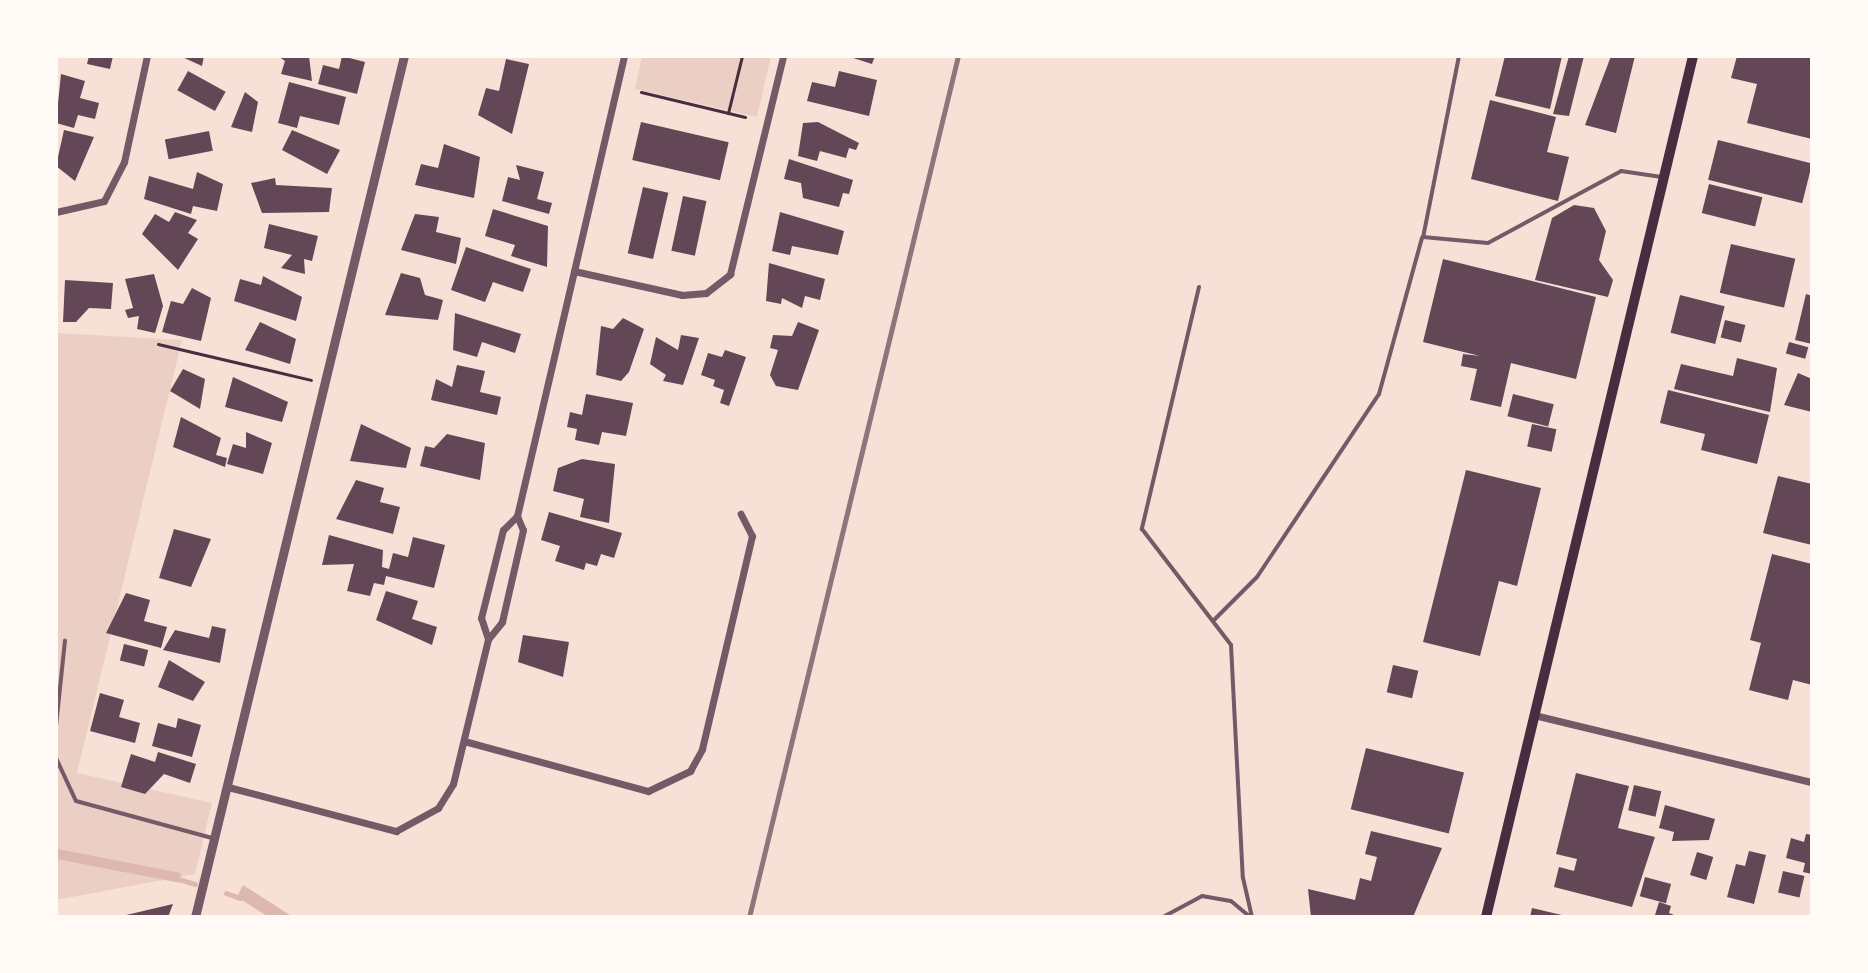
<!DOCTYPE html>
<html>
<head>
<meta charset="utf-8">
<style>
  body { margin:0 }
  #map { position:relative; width:1868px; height:973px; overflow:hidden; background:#f7e1d7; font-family:Mulish,sans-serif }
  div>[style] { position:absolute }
  .green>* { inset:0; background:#ebcfc5 }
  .water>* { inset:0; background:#dcb8b0; transform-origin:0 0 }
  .stream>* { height:5px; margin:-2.5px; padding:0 2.5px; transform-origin:2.5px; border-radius:2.5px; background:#dcb8b0 }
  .building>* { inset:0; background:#644757; transform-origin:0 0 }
  .path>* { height:3px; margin:-1.5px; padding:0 1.5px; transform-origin:1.5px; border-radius:1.5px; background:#4a2c40 }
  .service>* { height:4px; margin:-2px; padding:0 2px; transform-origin:2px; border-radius:2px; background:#755966 }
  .minor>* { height:7px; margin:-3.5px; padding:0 3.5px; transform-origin:3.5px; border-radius:3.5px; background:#755966 }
  .tertiary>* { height:9px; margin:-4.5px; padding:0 4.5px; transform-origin:4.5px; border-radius:4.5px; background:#755966 }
  .secondary>* { height:10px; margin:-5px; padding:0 5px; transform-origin:5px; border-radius:5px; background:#4a2c40 }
  .rail>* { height:5px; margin:-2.5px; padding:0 2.5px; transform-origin:2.5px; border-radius:2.5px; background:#8f747c }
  span { translate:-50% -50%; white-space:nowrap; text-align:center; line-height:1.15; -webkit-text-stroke:7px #fffaf5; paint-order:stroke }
  .frame { position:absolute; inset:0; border:58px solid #fffaf5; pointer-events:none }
</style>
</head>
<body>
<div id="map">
  <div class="green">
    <i style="clip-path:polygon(642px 56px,771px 56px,757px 117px,635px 89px)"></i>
    <i style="clip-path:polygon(56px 333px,182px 340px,77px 773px,212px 803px,195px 874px,56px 900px)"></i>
  </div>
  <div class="water">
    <i style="left:181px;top:873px;width:10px;height:127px;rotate:101deg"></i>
    <i style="clip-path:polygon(243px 885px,293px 917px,269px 917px,237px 897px)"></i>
  </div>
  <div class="stream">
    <i style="left:175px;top:878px;width:21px;rotate:17deg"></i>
    <i style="left:226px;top:893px;width:15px;rotate:20deg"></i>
  </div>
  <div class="building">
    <i style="clip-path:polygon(89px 56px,113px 56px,110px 69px,87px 64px)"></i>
    <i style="clip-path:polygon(180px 56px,204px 56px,202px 66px)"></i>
    <i style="clip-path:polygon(278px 56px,309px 56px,312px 81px,281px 74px,285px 61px)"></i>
    <i style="clip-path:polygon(342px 56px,365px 62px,357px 94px,318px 84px,323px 65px,339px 69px)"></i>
    <i style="clip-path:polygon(847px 56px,875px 56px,872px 64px)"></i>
    <i style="clip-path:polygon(1505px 56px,1562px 56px,1550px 109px,1495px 96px)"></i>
    <i style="clip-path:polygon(1569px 56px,1584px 56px,1569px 116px,1553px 114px)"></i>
    <i style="clip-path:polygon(1611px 56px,1635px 56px,1616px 133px,1585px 125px)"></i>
    <i style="clip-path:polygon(1737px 56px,1812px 56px,1812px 139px,1747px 123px,1757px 84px,1731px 78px)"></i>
    <i style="clip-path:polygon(506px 59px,529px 64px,512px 134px,478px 115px,486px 88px,499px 91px)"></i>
    <i style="left:188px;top:71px;width:43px;height:22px;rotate:29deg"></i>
    <i style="clip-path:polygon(839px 71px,877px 80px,869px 116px,807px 101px,812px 82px,835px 87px)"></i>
    <i style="clip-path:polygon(61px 74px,85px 81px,80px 98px,99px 103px,95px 119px,78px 115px,74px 128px,56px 123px)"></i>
    <i style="clip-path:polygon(289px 82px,346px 97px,339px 125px,300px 116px,297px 128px,278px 123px)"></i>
    <i style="clip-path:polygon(245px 92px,258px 102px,252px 132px,231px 127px)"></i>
    <i style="clip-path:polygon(1490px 100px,1556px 117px,1547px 152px,1569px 157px,1558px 201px,1471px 179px)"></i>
    <i style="left:641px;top:122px;width:90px;height:39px;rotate:13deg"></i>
    <i style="clip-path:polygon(818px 122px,859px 143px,856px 150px,849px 148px,846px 158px,820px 151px,817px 161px,798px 156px,803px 123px)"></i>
    <i style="clip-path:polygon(64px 130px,94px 137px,75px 181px,56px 166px)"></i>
    <i style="clip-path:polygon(292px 130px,340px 150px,327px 174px,282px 150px)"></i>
    <i style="left:209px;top:131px;width:20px;height:45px;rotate:79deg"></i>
    <i style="left:1718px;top:140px;width:97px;height:41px;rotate:14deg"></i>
    <i style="clip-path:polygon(444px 144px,480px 157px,474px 198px,415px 185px,421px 164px,438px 168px)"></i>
    <i style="clip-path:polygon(789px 159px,853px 180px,849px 194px,843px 193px,839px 207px,803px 198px,801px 183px,784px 179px)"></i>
    <i style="clip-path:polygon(516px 165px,544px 172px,537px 199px,552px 203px,549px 214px,502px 201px,508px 177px,520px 180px)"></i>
    <i style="clip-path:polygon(197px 172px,223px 184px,217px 211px,193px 206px,191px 214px,144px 199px,149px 176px,193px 189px)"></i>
    <i style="clip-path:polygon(275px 178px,276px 185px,332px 188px,329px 212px,262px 213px,251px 183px)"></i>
    <i style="left:1709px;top:184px;width:55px;height:30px;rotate:14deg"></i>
    <i style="left:643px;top:187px;width:26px;height:68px;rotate:13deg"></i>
    <i style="left:683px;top:196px;width:24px;height:56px;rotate:12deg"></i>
    <i style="clip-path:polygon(1574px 205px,1594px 208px,1606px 231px,1599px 260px,1613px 280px,1608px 297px,1535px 280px,1552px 218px)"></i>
    <i style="clip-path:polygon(493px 209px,548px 226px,547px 267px,511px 256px,515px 245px,485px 236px)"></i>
    <i style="clip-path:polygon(175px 212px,197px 220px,188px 233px,198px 239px,178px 270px,142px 234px,155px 214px,169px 222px)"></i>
    <i style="clip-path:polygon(780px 212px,844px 231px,838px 255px,792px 246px,790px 255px,772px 251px)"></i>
    <i style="clip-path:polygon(415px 214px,439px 217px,436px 232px,461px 238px,456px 264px,401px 250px)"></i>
    <i style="clip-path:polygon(269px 224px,318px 236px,312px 261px,304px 259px,305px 274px,281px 268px,292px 255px,264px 248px)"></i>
    <i style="left:1731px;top:244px;width:66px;height:50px;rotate:13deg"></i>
    <i style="clip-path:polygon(466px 247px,531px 269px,523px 292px,493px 282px,485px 302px,451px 290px)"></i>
    <i style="clip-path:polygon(1443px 259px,1596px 297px,1576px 379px,1511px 363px,1501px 407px,1470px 400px,1477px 369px,1461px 366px,1463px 354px,1480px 356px,1423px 342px)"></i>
    <i style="clip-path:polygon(769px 263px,825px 279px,820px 300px,805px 296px,802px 308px,782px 298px,781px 304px,766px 301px)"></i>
    <i style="clip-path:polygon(401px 273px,420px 278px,425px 295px,443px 300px,438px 320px,385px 315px)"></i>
    <i style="clip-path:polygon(154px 274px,163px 306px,155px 333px,137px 329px,139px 316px,128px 318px,125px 310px,133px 308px,125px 279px)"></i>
    <i style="clip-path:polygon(263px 276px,302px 297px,296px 321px,234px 301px,240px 279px,261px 285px)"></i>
    <i style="clip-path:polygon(65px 280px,113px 283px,111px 309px,89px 308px,76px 322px,63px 322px)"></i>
    <i style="clip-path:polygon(192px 288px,211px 298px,201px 341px,162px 332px,171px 301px,183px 304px)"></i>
    <i style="clip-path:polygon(1806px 294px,1812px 296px,1812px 344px,1795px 340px)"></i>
    <i style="left:1680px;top:295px;width:46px;height:39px;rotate:14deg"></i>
    <i style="clip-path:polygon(455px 313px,521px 334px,515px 353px,482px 342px,477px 357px,453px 350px)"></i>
    <i style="clip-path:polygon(623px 318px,644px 329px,629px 372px,621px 381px,596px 375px,601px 326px,613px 329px)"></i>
    <i style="left:1725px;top:320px;width:21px;height:18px;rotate:14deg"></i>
    <i style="clip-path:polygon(260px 322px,296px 339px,290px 364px,245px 350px)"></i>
    <i style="clip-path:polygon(798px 322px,819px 330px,798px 390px,776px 386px,770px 375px,778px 350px,770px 348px,773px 335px,792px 336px)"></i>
    <i style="clip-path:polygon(681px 335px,699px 338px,683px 385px,663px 381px,666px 375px,650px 364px,656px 337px,678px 350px)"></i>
    <i style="left:1789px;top:342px;width:20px;height:12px;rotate:15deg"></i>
    <i style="clip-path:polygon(725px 350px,746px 357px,729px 406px,720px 403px,724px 390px,713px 386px,715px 380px,701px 375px,708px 353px,722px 357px)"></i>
    <i style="clip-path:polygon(1737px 358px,1777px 368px,1770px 412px,1674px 389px,1681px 364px,1733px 376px)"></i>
    <i style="clip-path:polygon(457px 365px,485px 371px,480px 392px,501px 397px,497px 415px,431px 400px,436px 379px,452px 387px)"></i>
    <i style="clip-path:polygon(183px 369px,205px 379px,200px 409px,170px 391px)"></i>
    <i style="clip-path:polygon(1798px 373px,1812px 379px,1812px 412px,1784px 405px)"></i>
    <i style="clip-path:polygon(233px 377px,288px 402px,282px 422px,225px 407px)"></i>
    <i style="clip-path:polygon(1668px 390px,1769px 415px,1757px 464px,1701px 450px,1705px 434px,1660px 423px)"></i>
    <i style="clip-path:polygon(586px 394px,633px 403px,626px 436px,602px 432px,599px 445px,575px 440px,577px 429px,567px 427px,570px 412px,582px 415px)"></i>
    <i style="left:1513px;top:394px;width:42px;height:23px;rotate:14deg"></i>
    <i style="clip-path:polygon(181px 417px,221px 438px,216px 455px,227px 458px,225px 467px,173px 447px)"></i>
    <i style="clip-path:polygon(361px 424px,411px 448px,406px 468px,350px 461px)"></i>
    <i style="left:1532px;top:424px;width:25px;height:23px;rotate:12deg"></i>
    <i style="clip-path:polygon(246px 432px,272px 443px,263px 474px,227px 464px,233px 444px,246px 448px)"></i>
    <i style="clip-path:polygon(447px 434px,485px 443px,480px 480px,420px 466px,425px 446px,434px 448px)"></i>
    <i style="clip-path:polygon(582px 459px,615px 464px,609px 523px,580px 517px,584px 499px,553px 491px,558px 468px)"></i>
    <i style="clip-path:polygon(1466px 470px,1541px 488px,1517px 586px,1499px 581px,1480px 656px,1423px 642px)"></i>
    <i style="clip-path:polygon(1778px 476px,1812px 484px,1812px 545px,1763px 533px)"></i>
    <i style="clip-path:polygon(356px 480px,384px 488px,380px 502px,400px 507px,393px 534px,336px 519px)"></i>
    <i style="clip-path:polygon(549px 512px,622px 533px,614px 558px,601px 554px,597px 566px,586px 563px,584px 570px,555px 561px,560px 546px,541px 540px)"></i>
    <i style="clip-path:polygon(174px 529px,211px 539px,191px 587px,159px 578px)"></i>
    <i style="clip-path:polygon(329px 535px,383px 550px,382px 567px,389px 569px,393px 553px,408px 557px,413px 537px,445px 545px,434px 588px,386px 576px,384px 585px,374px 583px,370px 596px,347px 591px,354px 564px,322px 565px)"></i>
    <i style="clip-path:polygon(1772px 554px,1812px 564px,1812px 685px,1793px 680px,1788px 700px,1749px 690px,1761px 643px,1750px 640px)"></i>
    <i style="clip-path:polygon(386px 591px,418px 601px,412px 619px,437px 627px,432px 645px,376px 620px)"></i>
    <i style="clip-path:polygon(126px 593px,150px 600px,144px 621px,167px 627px,161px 648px,106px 633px)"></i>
    <i style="clip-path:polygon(212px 626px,226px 629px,220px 663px,163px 650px,175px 630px,209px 638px)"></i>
    <i style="clip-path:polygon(523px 635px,569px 642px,563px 677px,518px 662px)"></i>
    <i style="left:124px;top:644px;width:25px;height:17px;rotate:14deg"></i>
    <i style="clip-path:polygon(169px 660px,205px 682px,193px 701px,158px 687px)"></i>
    <i style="left:1393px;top:665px;width:26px;height:28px;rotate:13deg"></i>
    <i style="clip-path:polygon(100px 693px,124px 700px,119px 717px,140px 723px,135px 743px,90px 731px)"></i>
    <i style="clip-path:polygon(178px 718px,201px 725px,192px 757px,152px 746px,158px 723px,176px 728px)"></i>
    <i style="left:1366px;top:748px;width:101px;height:63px;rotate:14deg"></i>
    <i style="clip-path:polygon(158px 752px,196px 764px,190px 783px,164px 774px,145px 794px,121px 787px,131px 754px,155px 762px)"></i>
    <i style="clip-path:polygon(1576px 773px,1629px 786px,1618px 828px,1655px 837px,1632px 907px,1554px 887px,1559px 867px,1574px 871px,1577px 859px,1556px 854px)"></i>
    <i style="left:1634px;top:785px;width:28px;height:26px;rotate:13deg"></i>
    <i style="clip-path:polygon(1665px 805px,1715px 819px,1709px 840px,1672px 841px,1674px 832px,1659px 828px)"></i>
    <i style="clip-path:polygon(1371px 831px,1442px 848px,1413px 917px,1311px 917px,1308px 889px,1355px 900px,1360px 878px,1371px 881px,1377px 857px,1365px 854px)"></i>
    <i style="clip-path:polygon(1806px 834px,1812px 835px,1812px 874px,1803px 872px,1805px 863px,1786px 858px,1791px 838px,1804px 842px)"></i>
    <i style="clip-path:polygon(1749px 851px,1766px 855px,1754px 904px,1727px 897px,1736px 864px,1745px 866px)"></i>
    <i style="left:1697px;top:852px;width:17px;height:24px;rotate:17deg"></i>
    <i style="left:1783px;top:871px;width:22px;height:22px;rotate:13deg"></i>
    <i style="left:1645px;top:877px;width:27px;height:20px;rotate:15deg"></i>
    <i style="clip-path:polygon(1659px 902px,1671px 906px,1669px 913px,1679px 917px,1642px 917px,1655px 915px)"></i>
    <i style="clip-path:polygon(173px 904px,168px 917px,122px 917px,122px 916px)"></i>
    <i style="clip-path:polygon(1532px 908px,1566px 916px,1565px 917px,1530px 917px)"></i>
  </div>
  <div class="path">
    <i style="left:641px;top:92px;width:107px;rotate:13.5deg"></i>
    <i style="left:728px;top:113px;width:59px;rotate:-76.2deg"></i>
    <i style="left:158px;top:344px;width:157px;rotate:13.2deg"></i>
  </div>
  <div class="service">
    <i style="left:1459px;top:56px;width:185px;rotate:101.2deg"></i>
    <i style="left:1423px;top:237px;width:65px;rotate:5.3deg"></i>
    <i style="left:1488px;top:243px;width:151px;rotate:-28.4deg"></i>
    <i style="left:1621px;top:171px;width:41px;rotate:8.3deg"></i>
    <i style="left:1199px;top:287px;width:249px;rotate:103.3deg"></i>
    <i style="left:1142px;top:529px;width:146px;rotate:52.5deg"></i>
    <i style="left:1231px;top:645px;width:233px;rotate:87.1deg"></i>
    <i style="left:1243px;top:878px;width:40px;rotate:77deg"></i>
    <i style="left:1215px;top:619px;width:59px;rotate:-45deg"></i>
    <i style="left:1257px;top:577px;width:220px;rotate:-56.3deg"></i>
    <i style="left:1379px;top:394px;width:162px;rotate:-74.6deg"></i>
    <i style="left:56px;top:726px;width:86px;rotate:-84deg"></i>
    <i style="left:56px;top:758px;width:47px;rotate:65.1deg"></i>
    <i style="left:76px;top:801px;width:141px;rotate:15.2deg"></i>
    <i style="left:1163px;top:917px;width:44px;rotate:-28.3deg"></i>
    <i style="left:1202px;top:896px;width:29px;rotate:10deg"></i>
    <i style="left:1231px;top:901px;width:25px;rotate:40deg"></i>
  </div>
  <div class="minor">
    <i style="left:56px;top:212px;width:49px;rotate:-12.9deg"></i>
    <i style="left:104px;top:201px;width:44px;rotate:-62.9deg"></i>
    <i style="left:124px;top:162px;width:108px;rotate:-77.8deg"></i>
    <i style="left:574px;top:271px;width:111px;rotate:12.5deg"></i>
    <i style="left:682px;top:295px;width:24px;rotate:-5deg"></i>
    <i style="left:706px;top:293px;width:31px;rotate:-38deg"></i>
    <i style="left:730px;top:274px;width:224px;rotate:-76.3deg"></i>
    <i style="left:517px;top:516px;width:15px;rotate:67deg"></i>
    <i style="left:523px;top:530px;width:94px;rotate:102.9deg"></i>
    <i style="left:502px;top:622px;width:22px;rotate:129deg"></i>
    <i style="left:488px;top:639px;width:22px;rotate:-108deg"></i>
    <i style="left:481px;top:618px;width:91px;rotate:-76deg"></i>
    <i style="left:503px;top:530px;width:20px;rotate:-45deg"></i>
    <i style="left:517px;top:516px;width:472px;rotate:-76.9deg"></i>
    <i style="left:1534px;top:715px;width:286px;rotate:13.6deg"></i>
    <i style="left:464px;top:741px;width:191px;rotate:15.2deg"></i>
    <i style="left:648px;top:791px;width:47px;rotate:-25.5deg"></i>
    <i style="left:690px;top:771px;width:25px;rotate:-61deg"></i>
    <i style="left:702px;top:749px;width:219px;rotate:-76.8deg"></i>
    <i style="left:752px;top:536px;width:25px;rotate:-117deg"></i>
    <i style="left:228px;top:787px;width:174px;rotate:14.7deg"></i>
    <i style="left:396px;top:831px;width:48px;rotate:-28.7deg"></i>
    <i style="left:438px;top:808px;width:28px;rotate:-58deg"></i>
    <i style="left:453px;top:784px;width:149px;rotate:-76.4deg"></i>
  </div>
  <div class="tertiary">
    <i style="left:195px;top:917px;width:886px;rotate:-76.36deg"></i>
  </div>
  <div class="secondary">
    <i style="left:1486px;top:917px;width:886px;rotate:-76.48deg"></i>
  </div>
  <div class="rail">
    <i style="left:749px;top:917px;width:886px;rotate:-76.36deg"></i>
  </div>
  <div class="frame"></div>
</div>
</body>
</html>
